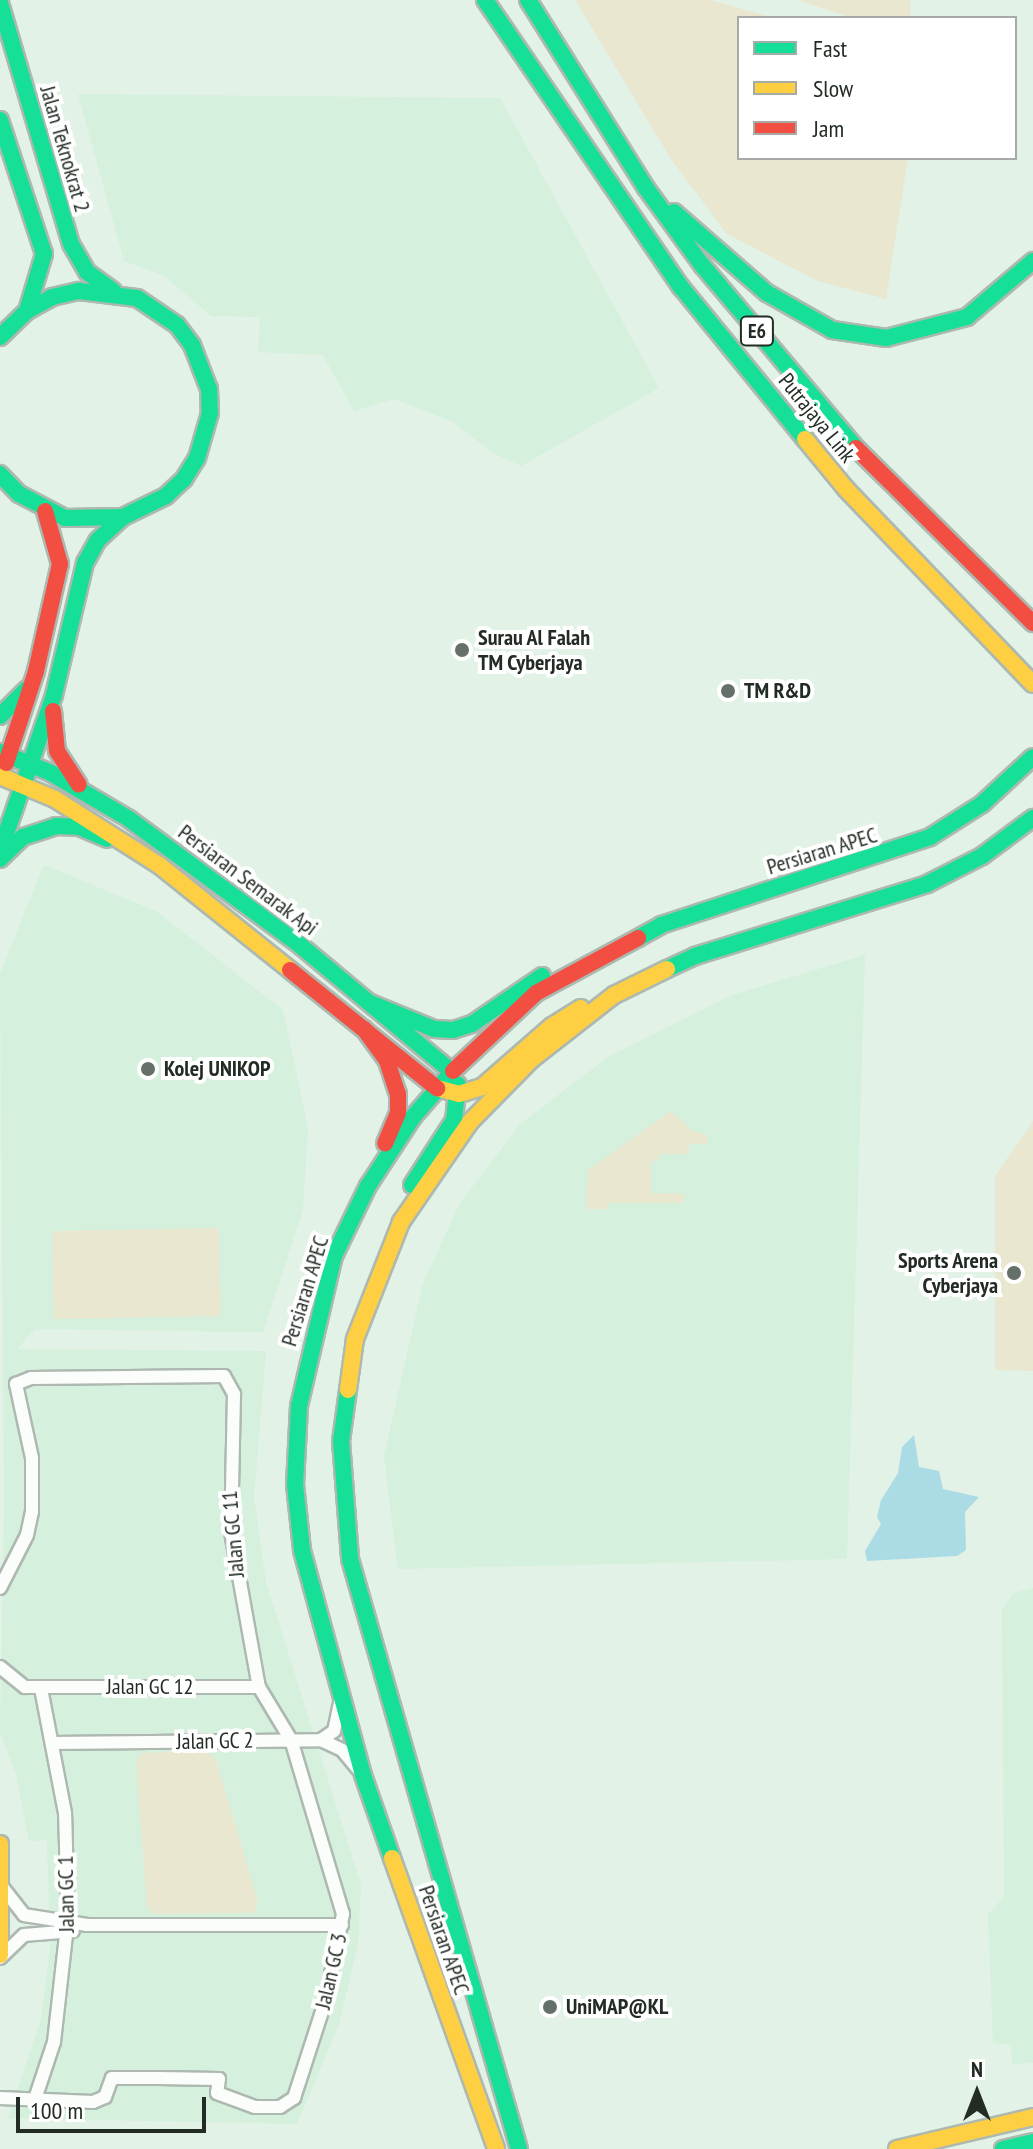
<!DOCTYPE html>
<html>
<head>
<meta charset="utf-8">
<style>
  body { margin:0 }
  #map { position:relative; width:1033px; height:2149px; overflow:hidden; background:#e2f2e6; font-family:"PT Sans Narrow",sans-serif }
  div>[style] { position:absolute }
  .built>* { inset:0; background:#d5f0dc }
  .green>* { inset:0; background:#e9e7d0; transform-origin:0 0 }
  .water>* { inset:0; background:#abdbe5 }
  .roads { filter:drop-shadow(2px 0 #adb9b0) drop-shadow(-2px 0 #adb9b0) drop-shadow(0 2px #adb9b0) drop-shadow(0 -2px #adb9b0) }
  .street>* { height:12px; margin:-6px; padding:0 6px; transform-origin:6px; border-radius:6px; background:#fbfdfb }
  .fast>* { height:16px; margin:-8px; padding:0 8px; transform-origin:8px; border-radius:8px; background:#16e098 }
  .slow>* { height:16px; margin:-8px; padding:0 8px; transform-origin:8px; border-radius:8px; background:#ffcf43 }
  .jam>* { height:16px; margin:-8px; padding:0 8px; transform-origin:8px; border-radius:8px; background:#f24e42 }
  .dots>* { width:22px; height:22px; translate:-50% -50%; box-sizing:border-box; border:4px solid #fff; border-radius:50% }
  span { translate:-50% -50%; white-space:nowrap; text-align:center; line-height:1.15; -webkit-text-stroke:8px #fff; paint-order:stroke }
  .shield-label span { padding:2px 6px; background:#fff; border:2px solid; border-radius:6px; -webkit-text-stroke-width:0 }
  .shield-label { font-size:20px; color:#222c24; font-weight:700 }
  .street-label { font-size:22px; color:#222c24 }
  .poi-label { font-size:22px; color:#222c24; font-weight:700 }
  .left { translate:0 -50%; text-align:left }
  .right { translate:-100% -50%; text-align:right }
  .legend { position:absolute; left:737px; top:16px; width:280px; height:144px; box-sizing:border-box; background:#fff; border:2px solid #a7aba7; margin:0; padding:10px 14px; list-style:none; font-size:24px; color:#222c24 }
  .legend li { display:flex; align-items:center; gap:16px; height:40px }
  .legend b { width:40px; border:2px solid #a7aba7 }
  .north { position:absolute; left:937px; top:2053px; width:80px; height:80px; -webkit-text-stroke:6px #fff; paint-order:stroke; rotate:0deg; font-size:22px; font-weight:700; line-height:32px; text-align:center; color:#222c24 }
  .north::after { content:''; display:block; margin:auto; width:28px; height:36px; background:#222c24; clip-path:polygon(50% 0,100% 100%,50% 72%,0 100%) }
  .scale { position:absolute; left:16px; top:2097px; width:190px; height:36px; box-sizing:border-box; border:4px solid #222c24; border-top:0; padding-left:10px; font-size:24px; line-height:28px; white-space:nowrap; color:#222c24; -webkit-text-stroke:6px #fff; paint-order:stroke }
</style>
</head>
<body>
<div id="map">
  <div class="built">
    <i style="clip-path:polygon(78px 94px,500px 98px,659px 388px,521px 466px,493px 453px,453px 422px,394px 399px,354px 411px,323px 355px,258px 352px,260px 317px,211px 316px,164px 276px,124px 261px)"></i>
    <i style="clip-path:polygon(44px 865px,156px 911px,283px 1010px,308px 1128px,303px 1210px,263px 1332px,35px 1329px,17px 1349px,266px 1351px,254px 1497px,266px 1582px,361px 1885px,358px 1945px,338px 2027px,297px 2124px,8px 2118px,41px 2019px,50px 1949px,47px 1840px,29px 1841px,16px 1774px,0 1733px,4px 1502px,0 974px)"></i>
    <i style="clip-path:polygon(865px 955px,847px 1559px,398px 1569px,384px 1456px,423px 1283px,460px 1203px,519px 1125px,608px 1057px,732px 995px)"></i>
    <i style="clip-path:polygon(1033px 1588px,1033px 2063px,1012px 2064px,1011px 2045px,993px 2043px,988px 1914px,1004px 1897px,1002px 1609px,1013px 1593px)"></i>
  </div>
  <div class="green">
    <i style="clip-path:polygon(575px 0,711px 0,774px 18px,739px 18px,739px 158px,908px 158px,886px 299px,818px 281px,727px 234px,671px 159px)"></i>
    <i style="clip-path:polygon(797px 0,910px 0,911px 18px,852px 18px)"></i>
    <i style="clip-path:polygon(671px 1111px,691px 1130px,707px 1135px,707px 1144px,689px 1144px,689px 1154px,659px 1154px,658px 1161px,651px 1161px,651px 1193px,684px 1194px,684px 1203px,608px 1203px,608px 1209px,586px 1209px,588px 1170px)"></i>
    <i style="clip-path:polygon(1033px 1121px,1033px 1371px,995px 1370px,995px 1176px)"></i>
    <i style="left:219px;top:1228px;width:88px;height:167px;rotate:89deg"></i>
    <i style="clip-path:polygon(206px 1750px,216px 1760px,258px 1902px,254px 1913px,155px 1914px,147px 1908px,136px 1761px,143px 1753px)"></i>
  </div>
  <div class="water">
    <i style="clip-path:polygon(914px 1435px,919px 1467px,939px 1471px,943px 1489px,979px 1497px,965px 1512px,966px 1550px,957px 1556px,867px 1561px,865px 1551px,881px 1524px,877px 1517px,881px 1500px,898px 1473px,902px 1447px)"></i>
  </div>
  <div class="roads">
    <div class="street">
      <i style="left:0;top:1588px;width:59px;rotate:-63deg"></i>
      <i style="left:27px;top:1535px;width:24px;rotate:-78deg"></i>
      <i style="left:32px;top:1512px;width:54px;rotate:-90deg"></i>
      <i style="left:32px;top:1458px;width:76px;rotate:-102.2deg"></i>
      <i style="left:16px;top:1384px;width:16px;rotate:-22deg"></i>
      <i style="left:31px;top:1378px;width:193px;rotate:-0.6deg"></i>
      <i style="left:224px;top:1376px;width:21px;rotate:61deg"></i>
      <i style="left:234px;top:1394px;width:138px;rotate:91.2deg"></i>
      <i style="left:231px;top:1532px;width:158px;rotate:79.8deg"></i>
      <i style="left:0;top:1667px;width:32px;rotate:39deg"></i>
      <i style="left:25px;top:1687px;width:234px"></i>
      <i style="left:321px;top:1740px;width:16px;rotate:-35deg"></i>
      <i style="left:334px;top:1731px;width:30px;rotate:-78deg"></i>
      <i style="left:52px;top:1743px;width:269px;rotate:-0.6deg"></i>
      <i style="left:321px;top:1740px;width:23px;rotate:25deg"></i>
      <i style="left:342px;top:1750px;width:25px;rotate:50deg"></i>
      <i style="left:3px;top:1888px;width:34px;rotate:52deg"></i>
      <i style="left:24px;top:1915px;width:64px;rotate:9deg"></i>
      <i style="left:87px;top:1925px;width:255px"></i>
      <i style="left:0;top:1958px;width:33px;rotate:-44deg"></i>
      <i style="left:24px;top:1935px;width:49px;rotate:-4.7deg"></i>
      <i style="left:0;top:2098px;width:93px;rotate:2.5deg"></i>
      <i style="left:93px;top:2102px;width:13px;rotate:-23deg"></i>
      <i style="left:105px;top:2097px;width:20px;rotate:-70deg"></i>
      <i style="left:112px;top:2078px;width:46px"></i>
      <i style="left:158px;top:2078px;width:61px;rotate:0.9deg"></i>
      <i style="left:219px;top:2079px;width:14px;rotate:98deg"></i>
      <i style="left:217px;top:2093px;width:40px;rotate:20.2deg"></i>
      <i style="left:255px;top:2107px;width:25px"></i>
      <i style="left:280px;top:2107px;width:17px;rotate:-33deg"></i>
      <i style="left:294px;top:2098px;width:104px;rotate:-72.1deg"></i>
      <i style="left:326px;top:1999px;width:87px;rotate:-78.7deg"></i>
      <i style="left:343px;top:1914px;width:182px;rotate:-106.6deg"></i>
      <i style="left:291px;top:1740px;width:62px;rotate:-121.1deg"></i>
      <i style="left:35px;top:2099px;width:60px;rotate:-71.6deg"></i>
      <i style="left:54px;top:2042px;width:125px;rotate:-83.6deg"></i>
      <i style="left:68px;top:1918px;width:105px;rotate:-91.6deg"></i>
      <i style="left:65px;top:1813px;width:127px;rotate:-100.9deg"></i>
    </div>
    <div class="fast">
      <i style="left:485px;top:0;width:348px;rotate:55.7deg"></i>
      <i style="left:681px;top:287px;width:196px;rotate:50.8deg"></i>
      <i style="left:528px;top:0;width:222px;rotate:57.9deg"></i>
      <i style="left:646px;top:188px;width:95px;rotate:54deg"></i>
      <i style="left:702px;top:265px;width:239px;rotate:49.9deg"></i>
      <i style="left:0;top:3px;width:251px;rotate:73.6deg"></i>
      <i style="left:71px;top:244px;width:32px;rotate:60deg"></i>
      <i style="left:87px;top:272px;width:32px;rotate:36deg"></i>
      <i style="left:0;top:120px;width:141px;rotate:71.8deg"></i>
      <i style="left:44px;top:254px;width:59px;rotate:106.6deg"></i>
      <i style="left:674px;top:212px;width:123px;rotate:41.1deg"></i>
      <i style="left:767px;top:293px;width:75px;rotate:29.6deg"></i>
      <i style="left:832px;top:330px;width:55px;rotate:8.4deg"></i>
      <i style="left:886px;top:338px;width:84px;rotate:-14.5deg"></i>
      <i style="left:967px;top:317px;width:87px;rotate:-40.3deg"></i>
      <i style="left:0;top:337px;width:37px;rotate:-44deg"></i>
      <i style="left:27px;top:311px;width:29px;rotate:-29deg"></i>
      <i style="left:52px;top:297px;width:28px;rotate:-13deg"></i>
      <i style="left:79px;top:291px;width:58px;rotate:6.9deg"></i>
      <i style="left:137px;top:298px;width:48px;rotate:34deg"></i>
      <i style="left:177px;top:325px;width:25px;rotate:53deg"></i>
      <i style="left:192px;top:345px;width:47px;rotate:68.9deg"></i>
      <i style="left:209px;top:389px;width:24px;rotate:88deg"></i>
      <i style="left:210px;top:413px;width:47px;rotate:106.1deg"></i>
      <i style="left:197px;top:458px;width:25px;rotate:122deg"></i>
      <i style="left:184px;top:479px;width:25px;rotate:137deg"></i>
      <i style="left:166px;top:496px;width:48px;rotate:154deg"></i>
      <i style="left:123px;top:517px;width:58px;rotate:179deg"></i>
      <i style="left:65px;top:518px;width:52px;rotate:-152.4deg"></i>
      <i style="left:19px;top:494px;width:28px;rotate:-134deg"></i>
      <i style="left:0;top:716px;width:38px;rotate:-45deg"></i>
      <i style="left:0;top:752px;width:55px;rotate:22.4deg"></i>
      <i style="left:51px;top:773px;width:91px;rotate:30.5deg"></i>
      <i style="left:129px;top:819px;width:214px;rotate:36.4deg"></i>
      <i style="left:301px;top:946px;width:195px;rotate:39.8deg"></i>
      <i style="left:0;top:851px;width:165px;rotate:-70.9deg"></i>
      <i style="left:54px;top:695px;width:136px;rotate:-76.8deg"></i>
      <i style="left:85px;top:563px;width:26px;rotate:-61deg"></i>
      <i style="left:98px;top:540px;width:34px;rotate:-43deg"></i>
      <i style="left:0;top:859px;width:32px;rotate:-44deg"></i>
      <i style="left:23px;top:837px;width:35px;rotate:-18deg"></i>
      <i style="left:56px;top:826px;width:23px;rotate:2deg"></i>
      <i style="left:79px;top:827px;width:30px;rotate:23deg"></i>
      <i style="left:638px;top:938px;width:26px;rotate:-29deg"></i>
      <i style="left:661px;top:925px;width:283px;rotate:-18.1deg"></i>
      <i style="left:930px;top:837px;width:62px;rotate:-32.4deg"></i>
      <i style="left:982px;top:804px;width:69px;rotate:-42.7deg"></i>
      <i style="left:667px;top:969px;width:31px;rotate:-25deg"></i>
      <i style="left:695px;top:956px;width:243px;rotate:-17.2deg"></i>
      <i style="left:927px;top:884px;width:62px;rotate:-27deg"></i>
      <i style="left:982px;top:856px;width:64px;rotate:-36.7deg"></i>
      <i style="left:370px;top:1003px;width:69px;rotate:22.1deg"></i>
      <i style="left:434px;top:1029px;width:19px;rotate:3deg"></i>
      <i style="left:453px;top:1030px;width:20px;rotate:-18deg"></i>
      <i style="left:472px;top:1024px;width:85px;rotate:-34.4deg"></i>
      <i style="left:412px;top:1185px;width:77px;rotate:-57.1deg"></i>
      <i style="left:454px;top:1120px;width:36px;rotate:-84deg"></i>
      <i style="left:348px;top:1390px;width:51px;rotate:97.8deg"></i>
      <i style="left:341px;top:1441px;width:118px;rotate:85.6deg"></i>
      <i style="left:350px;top:1559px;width:614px;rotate:74.02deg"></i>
      <i style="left:392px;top:1858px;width:88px;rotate:-109.3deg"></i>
      <i style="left:363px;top:1775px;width:233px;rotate:-105.2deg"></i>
      <i style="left:302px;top:1550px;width:65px;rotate:-96.1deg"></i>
      <i style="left:295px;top:1485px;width:79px;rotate:-87.1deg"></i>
      <i style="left:299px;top:1406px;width:154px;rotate:-76.9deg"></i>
      <i style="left:334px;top:1256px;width:78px;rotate:-64.1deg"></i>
      <i style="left:368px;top:1186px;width:82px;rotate:-56.9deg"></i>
      <i style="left:413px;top:1117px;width:61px;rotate:-49deg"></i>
      <i style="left:1003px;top:2149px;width:31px;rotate:-13deg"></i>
    </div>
    <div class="slow">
      <i style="left:805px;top:439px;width:65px;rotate:50.6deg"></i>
      <i style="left:846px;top:489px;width:270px;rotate:46.2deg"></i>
      <i style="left:0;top:776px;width:60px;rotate:22.7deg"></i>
      <i style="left:55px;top:799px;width:123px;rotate:32.4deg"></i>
      <i style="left:159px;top:865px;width:168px;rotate:38.7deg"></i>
      <i style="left:437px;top:1088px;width:23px;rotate:15deg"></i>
      <i style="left:459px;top:1094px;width:24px;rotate:-17deg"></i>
      <i style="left:482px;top:1087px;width:93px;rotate:-41.1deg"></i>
      <i style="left:552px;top:1026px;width:34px;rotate:-32deg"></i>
      <i style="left:348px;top:1390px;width:51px;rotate:-82.2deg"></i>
      <i style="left:355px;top:1339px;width:126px;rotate:-68.5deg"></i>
      <i style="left:401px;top:1222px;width:121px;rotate:-55.4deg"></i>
      <i style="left:470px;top:1122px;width:88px;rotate:-45.5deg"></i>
      <i style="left:532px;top:1059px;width:104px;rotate:-38deg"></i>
      <i style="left:614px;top:995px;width:59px;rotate:-26.1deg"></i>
      <i style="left:0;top:1844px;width:111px;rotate:90deg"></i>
      <i style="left:392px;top:1858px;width:309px;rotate:70.3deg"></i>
      <i style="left:897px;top:2149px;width:140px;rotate:-13.2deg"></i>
    </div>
    <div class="jam">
      <i style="left:856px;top:448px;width:249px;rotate:44.7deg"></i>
      <i style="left:53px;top:711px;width:40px;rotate:84.3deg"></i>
      <i style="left:57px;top:751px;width:40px;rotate:57.1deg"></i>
      <i style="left:6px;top:763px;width:97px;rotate:-71.9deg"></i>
      <i style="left:36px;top:671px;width:110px;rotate:-77.4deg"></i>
      <i style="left:60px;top:564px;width:55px;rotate:-105.8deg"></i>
      <i style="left:290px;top:970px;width:189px;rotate:38.8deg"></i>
      <i style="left:364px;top:1029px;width:39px;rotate:54deg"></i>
      <i style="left:387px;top:1061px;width:35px;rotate:72deg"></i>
      <i style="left:398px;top:1094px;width:19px;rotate:90deg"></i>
      <i style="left:398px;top:1113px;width:33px;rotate:113deg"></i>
      <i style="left:453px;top:1071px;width:114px;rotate:-43.2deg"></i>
      <i style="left:536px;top:993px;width:116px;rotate:-28.3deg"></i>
    </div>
  </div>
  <div class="dots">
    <i style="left:462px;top:650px;background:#657168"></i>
    <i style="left:728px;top:691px;background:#657168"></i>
    <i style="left:148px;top:1069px;background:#657168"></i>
    <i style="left:1014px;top:1273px;background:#657168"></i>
    <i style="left:550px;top:2007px;background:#657168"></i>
  </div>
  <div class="shield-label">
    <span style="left:757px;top:331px">E6</span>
  </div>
  <div class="street-label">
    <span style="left:65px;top:149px;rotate:74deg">Jalan Teknokrat 2</span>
    <span style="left:817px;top:418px;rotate:51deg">Putrajaya Link</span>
    <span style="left:822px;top:851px;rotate:-17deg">Persiaran APEC</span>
    <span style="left:248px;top:880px;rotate:37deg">Persiaran Semarak Api</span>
    <span style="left:305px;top:1291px;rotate:-73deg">Persiaran APEC</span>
    <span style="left:233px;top:1534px;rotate:-95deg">Jalan GC 11</span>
    <span style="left:150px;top:1687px">Jalan GC 12</span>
    <span style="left:215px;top:1741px;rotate:-1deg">Jalan GC 2</span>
    <span style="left:66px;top:1894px;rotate:-91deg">Jalan GC 1</span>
    <span style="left:444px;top:1940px;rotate:71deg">Persiaran APEC</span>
    <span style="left:331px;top:1971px;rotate:-77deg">Jalan GC 3</span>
  </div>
  <div class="poi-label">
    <span class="left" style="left:478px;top:650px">Surau Al Falah<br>TM Cyberjaya</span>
    <span class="left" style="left:744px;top:691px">TM R&amp;D</span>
    <span class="left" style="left:164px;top:1069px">Kolej UNIKOP</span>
    <span class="right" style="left:998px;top:1273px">Sports Arena<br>Cyberjaya</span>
    <span class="left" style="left:566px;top:2007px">UniMAP@KL</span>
  </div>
  <ul class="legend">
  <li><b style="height:10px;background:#16e098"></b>Fast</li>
  <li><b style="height:10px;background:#ffcf43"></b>Slow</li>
  <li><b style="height:10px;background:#f24e42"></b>Jam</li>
  </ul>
  <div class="north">N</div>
  <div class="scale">100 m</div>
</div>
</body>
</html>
